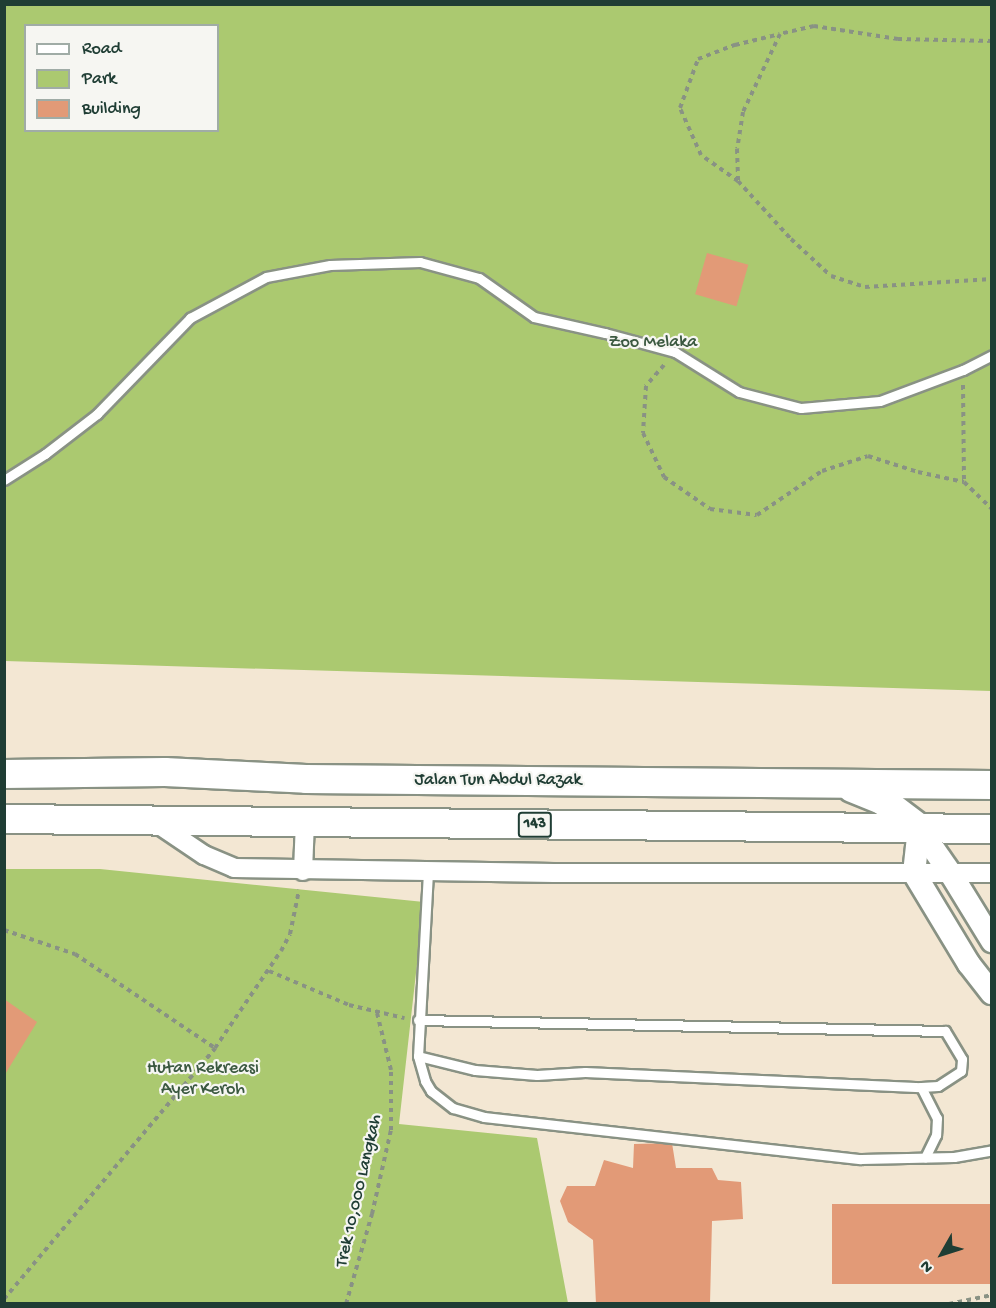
<!DOCTYPE html>
<html>
<head>
<meta charset="utf-8">
<style>
  body { margin:0 }
  #map { position:relative; width:996px; height:1308px; overflow:hidden; background:#f3e7d3; font-family:"Gochi Hand",sans-serif }
  div>[style] { position:absolute }
  .green>* { inset:0; background:#abc970 }
  .building>* { inset:0; background:#e29a77; transform-origin:0 0 }
  .path>* { height:4px; margin-top:-2px; transform-origin:0; background:repeating-linear-gradient(90deg,#899284 0 4.5px,transparent 0 9px) }
  .roads { filter:drop-shadow(2px 0 #899284) drop-shadow(-2px 0 #899284) drop-shadow(0 2px #899284) drop-shadow(0 -2px #899284) }
  .service>* { height:9px; margin:-4.5px; padding:0 4.5px; transform-origin:4.5px; border-radius:4.5px; background:#fff }
  .minor>* { height:18px; margin:-9px; padding:0 9px; transform-origin:9px; border-radius:9px; background:#fff }
  .tertiary>* { height:22px; margin:-11px; padding:0 11px; transform-origin:11px; border-radius:11px; background:#fff }
  .trunk>* { height:28px; margin:-14px; padding:0 14px; transform-origin:14px; border-radius:14px; background:#fff }
  span { translate:-50% -50%; white-space:nowrap; text-align:center; line-height:1.15; -webkit-text-stroke:4.5px #f6f6f2; paint-order:stroke }
  .shield-label span { padding:2px 4px; background:#f6f6f2; border:2px solid; border-radius:4px; -webkit-text-stroke-width:0 }
  .shield-label { font-size:16px; color:#1f3d34; font-weight:700 }
  .park-label { font-size:18px; color:#3b5940 }
  .street-label { font-size:18px; color:#1f3d34 }
  .frame { position:absolute; inset:0; border:6px solid #1f3d34; pointer-events:none }
  .legend { position:absolute; left:24px; top:24px; width:195px; height:108px; box-sizing:border-box; background:#f6f6f2; border:2px solid #a0aca6; margin:0; padding:8px 10px; list-style:none; font-size:18px; color:#1f3d34 }
  .legend li { display:flex; align-items:center; gap:12px; height:30px }
  .legend b { width:30px; border:2px solid #a0aca6 }
  .north { position:absolute; left:912px; top:1224px; width:60px; height:60px; -webkit-text-stroke:4px #f6f6f2; paint-order:stroke; rotate:231deg; font-size:16px; font-weight:700; line-height:24px; text-align:center; color:#1f3d34 }
  .north::after { content:''; display:block; margin:auto; width:21px; height:27px; background:#1f3d34; clip-path:polygon(50% 0,100% 100%,50% 72%,0 100%) }
</style>
</head>
<body>
<div id="map">
  <div class="green">
    <i style="clip-path:polygon(evenodd,5px 5px,991px 5px,991px 691px,5px 661px,5px 5px,26px 26px,218px 26px,218px 130px,26px 130px,26px 26px)"></i>
    <i style="clip-path:polygon(4px 869px,100px 869px,424px 902px,399px 1124px,537px 1138px,568px 1303px,5px 1303px)"></i>
  </div>
  <div class="building">
    <i style="left:707px;top:253px;width:43px;height:43px;rotate:16deg"></i>
    <i style="clip-path:polygon(4px 999px,37px 1022px,4px 1076px)"></i>
    <i style="clip-path:polygon(672px 1143px,676px 1168px,712px 1168px,718px 1180px,741px 1182px,743px 1219px,712px 1221px,710px 1304px,596px 1304px,593px 1240px,568px 1222px,560px 1201px,567px 1186px,595px 1186px,604px 1160px,633px 1168px,634px 1144px)"></i>
    <i style="left:992px;top:1204px;width:80px;height:160px;rotate:90deg"></i>
  </div>
  <div class="path">
    <i style="left:992px;top:41px;width:94px;rotate:-178.8deg"></i>
    <i style="left:898px;top:39px;width:85px;rotate:-171.2deg"></i>
    <i style="left:814px;top:26px;width:35px;rotate:167deg"></i>
    <i style="left:780px;top:34px;width:86px;rotate:115.4deg"></i>
    <i style="left:743px;top:112px;width:37px;rotate:99deg"></i>
    <i style="left:737px;top:149px;width:32px;rotate:88deg"></i>
    <i style="left:738px;top:181px;width:79px;rotate:47.6deg"></i>
    <i style="left:791px;top:239px;width:54px;rotate:42.8deg"></i>
    <i style="left:831px;top:276px;width:36px;rotate:18deg"></i>
    <i style="left:865px;top:287px;width:127px;rotate:-3.6deg"></i>
    <i style="left:738px;top:181px;width:45px;rotate:-144.9deg"></i>
    <i style="left:701px;top:155px;width:51px;rotate:-114.1deg"></i>
    <i style="left:680px;top:108px;width:52px;rotate:-69.8deg"></i>
    <i style="left:698px;top:59px;width:40px;rotate:-21deg"></i>
    <i style="left:735px;top:45px;width:46px;rotate:-13.7deg"></i>
    <i style="left:664px;top:365px;width:28px;rotate:131deg"></i>
    <i style="left:646px;top:386px;width:47px;rotate:93.7deg"></i>
    <i style="left:643px;top:433px;width:49px;rotate:64.5deg"></i>
    <i style="left:664px;top:477px;width:56px;rotate:34.8deg"></i>
    <i style="left:710px;top:509px;width:47px;rotate:7.3deg"></i>
    <i style="left:757px;top:515px;width:78px;rotate:-34.1deg"></i>
    <i style="left:822px;top:471px;width:48px;rotate:-18.1deg"></i>
    <i style="left:868px;top:456px;width:52px;rotate:17.7deg"></i>
    <i style="left:918px;top:472px;width:47px;rotate:12.3deg"></i>
    <i style="left:964px;top:482px;width:39px;rotate:44deg"></i>
    <i style="left:963px;top:385px;width:97px;rotate:89.4deg"></i>
    <i style="left:4px;top:930px;width:75px;rotate:18.7deg"></i>
    <i style="left:75px;top:954px;width:169px;rotate:33.9deg"></i>
    <i style="left:269px;top:971px;width:87px;rotate:23deg"></i>
    <i style="left:349px;top:1005px;width:57px;rotate:13.3deg"></i>
    <i style="left:4px;top:1299px;width:328px;rotate:-49.9deg"></i>
    <i style="left:215px;top:1048px;width:117px;rotate:-55.8deg"></i>
    <i style="left:281px;top:951px;width:19px;rotate:-62deg"></i>
    <i style="left:290px;top:934px;width:45px;rotate:-78.4deg"></i>
    <i style="left:346px;top:1304px;width:94px;rotate:-73.9deg"></i>
    <i style="left:372px;top:1214px;width:86px;rotate:-77.3deg"></i>
    <i style="left:391px;top:1130px;width:60px;rotate:-90deg"></i>
    <i style="left:391px;top:1070px;width:59px;rotate:-103.8deg"></i>
    <i style="left:949px;top:1304px;width:44px;rotate:-11.8deg"></i>
  </div>
  <div class="roads">
    <div class="service">
      <i style="left:4px;top:480px;width:49px;rotate:-32.4deg"></i>
      <i style="left:45px;top:454px;width:66px;rotate:-37.6deg"></i>
      <i style="left:97px;top:414px;width:134px;rotate:-45.9deg"></i>
      <i style="left:190px;top:318px;width:86px;rotate:-28.3deg"></i>
      <i style="left:266px;top:277px;width:65px;rotate:-10.6deg"></i>
      <i style="left:330px;top:265px;width:90px;rotate:-1.9deg"></i>
      <i style="left:420px;top:262px;width:61px;rotate:15.2deg"></i>
      <i style="left:479px;top:278px;width:67px;rotate:35.3deg"></i>
      <i style="left:534px;top:317px;width:73px;rotate:12.7deg"></i>
      <i style="left:605px;top:333px;width:73px;rotate:15.2deg"></i>
      <i style="left:675px;top:352px;width:75px;rotate:32deg"></i>
      <i style="left:739px;top:392px;width:64px;rotate:14.5deg"></i>
      <i style="left:801px;top:408px;width:79px;rotate:-5.1deg"></i>
      <i style="left:880px;top:401px;width:89px;rotate:-20.5deg"></i>
      <i style="left:963px;top:370px;width:33px;rotate:-27deg"></i>
      <i style="left:428px;top:872px;width:184px;rotate:93.1deg"></i>
      <i style="left:418px;top:1056px;width:26px;rotate:74deg"></i>
      <i style="left:425px;top:1081px;width:12px;rotate:59deg"></i>
      <i style="left:431px;top:1091px;width:28px;rotate:38deg"></i>
      <i style="left:453px;top:1108px;width:32px;rotate:16deg"></i>
      <i style="left:484px;top:1117px;width:379px;rotate:6.4deg"></i>
      <i style="left:861px;top:1159px;width:93px;rotate:-1.2deg"></i>
      <i style="left:954px;top:1157px;width:39px;rotate:-10deg"></i>
      <i style="left:418px;top:1056px;width:59px;rotate:13.8deg"></i>
      <i style="left:475px;top:1070px;width:62px;rotate:4.6deg"></i>
      <i style="left:537px;top:1075px;width:48px;rotate:-3.6deg"></i>
      <i style="left:585px;top:1072px;width:336px;rotate:2.6deg"></i>
      <i style="left:921px;top:1087px;width:17px;rotate:-3deg"></i>
      <i style="left:938px;top:1086px;width:27px;rotate:-33deg"></i>
      <i style="left:961px;top:1071px;width:12px;rotate:-85deg"></i>
      <i style="left:962px;top:1059px;width:33px;rotate:-121deg"></i>
      <i style="left:945px;top:1031px;width:527px;rotate:-178.8deg"></i>
      <i style="left:921px;top:1087px;width:35px;rotate:63deg"></i>
      <i style="left:937px;top:1118px;width:17px;rotate:93deg"></i>
      <i style="left:936px;top:1135px;width:25px;rotate:116deg"></i>
    </div>
    <div class="minor">
      <i style="left:155px;top:822px;width:59px;rotate:34deg"></i>
      <i style="left:204px;top:855px;width:33px;rotate:23deg"></i>
      <i style="left:234px;top:868px;width:320px;rotate:0.9deg"></i>
      <i style="left:554px;top:873px;width:438px"></i>
      <i style="left:303px;top:871px;width:49px;rotate:-87.7deg"></i>
    </div>
    <div class="tertiary">
      <i style="left:919px;top:828px;width:45px;rotate:96.3deg"></i>
      <i style="left:914px;top:873px;width:106px;rotate:58.9deg"></i>
      <i style="left:969px;top:964px;width:37px;rotate:52deg"></i>
      <i style="left:919px;top:828px;width:56px;rotate:55.2deg"></i>
      <i style="left:951px;top:874px;width:79px;rotate:58.5deg"></i>
    </div>
    <div class="trunk">
      <i style="left:4px;top:774px;width:161px;rotate:-0.7deg"></i>
      <i style="left:165px;top:772px;width:141px;rotate:2.8deg"></i>
      <i style="left:306px;top:779px;width:686px;rotate:0.5deg"></i>
      <i style="left:852px;top:788px;width:32px;rotate:22deg"></i>
      <i style="left:882px;top:800px;width:46px;rotate:37.1deg"></i>
      <i style="left:4px;top:819px;width:988px;rotate:0.58deg"></i>
    </div>
  </div>
  <div class="shield-label">
    <span style="left:535px;top:825px">143</span>
  </div>
  <div class="park-label">
    <span style="left:653px;top:343px">Zoo Melaka</span>
    <span style="left:203px;top:1080px">Hutan Rekreasi<br>Ayer Keroh</span>
  </div>
  <div class="street-label">
    <span style="left:498px;top:781px">Jalan Tun Abdul Razak</span>
    <span style="left:360px;top:1191px;rotate:-77deg">Trek 10,000 Langkah</span>
  </div>
  <div class="frame"></div>
  <ul class="legend">
  <li><b style="height:8px;background:#fff"></b>Road</li>
  <li><b style="height:16px;background:#abc970"></b>Park</li>
  <li><b style="height:16px;background:#e29a77"></b>Building</li>
  </ul>
  <div class="north">N</div>
</div>
</body>
</html>
